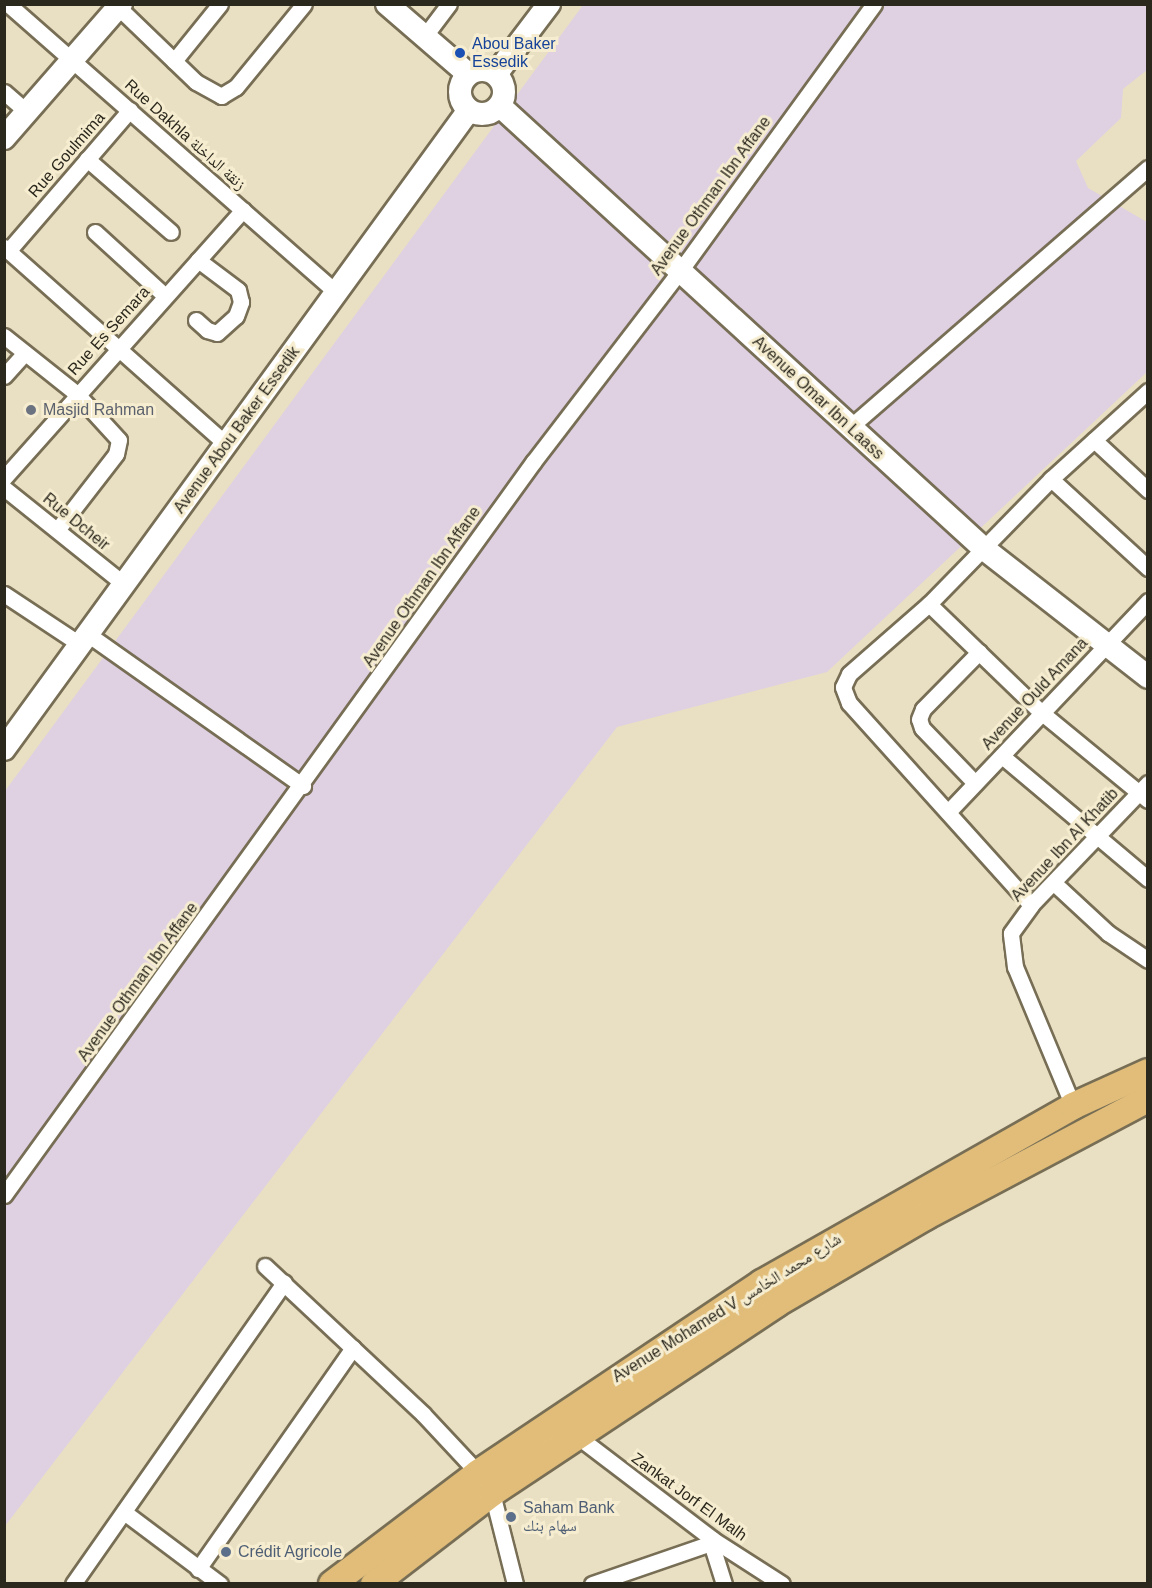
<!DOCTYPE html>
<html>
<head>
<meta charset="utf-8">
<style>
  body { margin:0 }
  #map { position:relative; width:1152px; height:1588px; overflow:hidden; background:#e9e0c3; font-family:Arial,"Noto Naskh Arabic",sans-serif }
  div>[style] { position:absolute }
  .industrial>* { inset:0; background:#dfd0e2 }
  .roads { filter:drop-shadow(2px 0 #776e55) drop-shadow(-2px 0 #776e55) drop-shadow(0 2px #776e55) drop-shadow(0 -2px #776e55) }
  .street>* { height:15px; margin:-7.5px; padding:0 7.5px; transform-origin:7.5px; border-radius:7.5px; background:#fff }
  .secondary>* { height:22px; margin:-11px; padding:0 11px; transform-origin:11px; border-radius:11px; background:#fff }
  .secondary>.ring { margin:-11px; padding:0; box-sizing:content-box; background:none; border:22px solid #fff; border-radius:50% }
  .primary>* { height:26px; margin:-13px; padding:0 13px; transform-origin:13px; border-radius:13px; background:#e1bd79 }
  .dots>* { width:16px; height:16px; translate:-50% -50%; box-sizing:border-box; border:3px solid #f6edd0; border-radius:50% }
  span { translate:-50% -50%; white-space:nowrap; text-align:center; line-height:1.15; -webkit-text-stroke:6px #f6edd0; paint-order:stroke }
  .transit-label { font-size:16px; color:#164399 }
  .left { translate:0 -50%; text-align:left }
  .street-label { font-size:16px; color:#2b281d }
  .worship-label { font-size:16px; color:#5b616d }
  .service-label { font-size:16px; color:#4e5e75 }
  .frame { position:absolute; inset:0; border:6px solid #2b281d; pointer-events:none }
</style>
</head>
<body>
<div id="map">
  <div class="industrial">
    <i style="clip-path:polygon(583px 5px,1147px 5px,1147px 70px,1123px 89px,1121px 118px,1076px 161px,1088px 188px,1147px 222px,1147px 372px,827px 672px,617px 727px,5px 1526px,5px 791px)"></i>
  </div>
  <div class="roads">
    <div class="street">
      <i style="left:8px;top:4px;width:438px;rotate:41.3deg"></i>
      <i style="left:118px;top:7px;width:108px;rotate:43.9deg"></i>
      <i style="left:196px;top:82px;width:29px;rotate:29deg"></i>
      <i style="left:221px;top:96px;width:17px;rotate:-31deg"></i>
      <i style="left:236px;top:87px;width:107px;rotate:-50.7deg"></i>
      <i style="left:424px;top:37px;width:41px;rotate:-52.9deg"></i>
      <i style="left:174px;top:61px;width:73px;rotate:-51.1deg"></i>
      <i style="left:4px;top:92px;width:30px;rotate:41deg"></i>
      <i style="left:87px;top:159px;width:111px;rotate:41deg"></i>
      <i style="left:95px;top:232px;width:95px;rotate:42.4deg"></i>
      <i style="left:4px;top:247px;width:298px;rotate:41.6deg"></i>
      <i style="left:9px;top:250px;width:185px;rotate:-49.2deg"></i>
      <i style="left:196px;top:320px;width:15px;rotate:42deg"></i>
      <i style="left:207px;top:330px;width:10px;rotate:17deg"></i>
      <i style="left:217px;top:333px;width:25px;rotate:-42deg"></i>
      <i style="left:236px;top:316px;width:15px;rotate:-70deg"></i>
      <i style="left:241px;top:302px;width:12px;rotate:-104deg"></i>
      <i style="left:238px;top:290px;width:50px;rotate:-143.1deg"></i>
      <i style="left:4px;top:336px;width:93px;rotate:38.5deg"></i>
      <i style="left:77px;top:394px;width:62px;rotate:47.6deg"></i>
      <i style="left:119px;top:440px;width:14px;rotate:102deg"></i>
      <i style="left:116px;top:454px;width:96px;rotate:127.8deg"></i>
      <i style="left:4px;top:376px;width:31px;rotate:-48deg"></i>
      <i style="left:849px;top:428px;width:396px;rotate:-41deg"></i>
      <i style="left:1094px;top:440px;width:74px;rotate:42.8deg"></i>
      <i style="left:4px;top:478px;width:359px;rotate:-48.3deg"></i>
      <i style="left:1051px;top:479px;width:132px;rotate:42.5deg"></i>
      <i style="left:4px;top:488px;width:155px;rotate:38.7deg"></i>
      <i style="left:4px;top:594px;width:92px;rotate:33.5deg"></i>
      <i style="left:929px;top:604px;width:157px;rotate:44deg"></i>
      <i style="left:1042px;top:713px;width:137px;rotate:39.4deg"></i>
      <i style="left:89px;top:635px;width:262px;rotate:35.2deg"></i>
      <i style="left:1002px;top:756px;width:191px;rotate:40.1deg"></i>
      <i style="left:975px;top:783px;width:76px;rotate:-133.9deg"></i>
      <i style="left:922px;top:728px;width:9px;rotate:-108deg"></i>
      <i style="left:919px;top:719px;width:11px;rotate:-68deg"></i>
      <i style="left:923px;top:709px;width:80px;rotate:-45.5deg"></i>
      <i style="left:948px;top:812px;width:291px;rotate:-46.5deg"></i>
      <i style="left:1054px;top:883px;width:74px;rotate:42.8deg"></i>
      <i style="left:1108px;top:933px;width:48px;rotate:34deg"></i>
      <i style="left:1031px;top:905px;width:272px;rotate:-132deg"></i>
      <i style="left:849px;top:703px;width:17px;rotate:-111deg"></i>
      <i style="left:843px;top:687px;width:14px;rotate:-65deg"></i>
      <i style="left:849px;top:674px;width:106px;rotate:-41.2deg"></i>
      <i style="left:929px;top:604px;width:175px;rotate:-45.7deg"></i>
      <i style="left:1051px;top:479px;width:131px;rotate:-42.2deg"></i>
      <i style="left:1073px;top:1106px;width:151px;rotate:-112.6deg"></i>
      <i style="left:1015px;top:967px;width:34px;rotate:-97deg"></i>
      <i style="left:1011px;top:933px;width:34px;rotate:-54deg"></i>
      <i style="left:1031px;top:905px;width:169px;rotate:-46.2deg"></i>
      <i style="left:4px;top:1195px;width:905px;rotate:-54.17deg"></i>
      <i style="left:534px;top:461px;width:240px;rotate:-52.5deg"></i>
      <i style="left:680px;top:271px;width:330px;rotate:-54deg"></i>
      <i style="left:265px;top:1266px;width:216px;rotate:43.1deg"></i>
      <i style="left:423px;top:1414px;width:81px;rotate:47deg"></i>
      <i style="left:478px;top:1473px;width:24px;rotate:55deg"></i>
      <i style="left:492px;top:1493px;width:94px;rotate:75.8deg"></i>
      <i style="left:577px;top:1436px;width:170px;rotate:37.3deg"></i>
      <i style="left:712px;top:1539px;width:83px;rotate:32.7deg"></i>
      <i style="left:124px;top:1512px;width:120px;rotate:36.9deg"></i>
      <i style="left:711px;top:1543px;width:43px;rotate:72.4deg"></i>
      <i style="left:198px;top:1569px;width:270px;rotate:-55deg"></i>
      <i style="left:73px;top:1584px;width:368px;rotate:-55deg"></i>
      <i style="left:592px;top:1584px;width:126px;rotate:-19deg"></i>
      <i style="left:711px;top:1543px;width:4px;rotate:-76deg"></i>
    </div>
    <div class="secondary">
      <i style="left:387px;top:4px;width:107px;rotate:40.8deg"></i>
      <i class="ring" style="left:460px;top:70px;width:22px;height:22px"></i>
      <i style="left:496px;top:74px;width:88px;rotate:-52.9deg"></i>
      <i style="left:500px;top:106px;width:655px;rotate:42.46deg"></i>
      <i style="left:983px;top:548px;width:209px;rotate:38deg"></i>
      <i style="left:4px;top:138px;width:178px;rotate:-48.9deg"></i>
      <i style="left:4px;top:749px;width:790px;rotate:-53.96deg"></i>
    </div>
    <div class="primary">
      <i style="left:332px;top:1584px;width:183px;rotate:-37.2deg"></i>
      <i style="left:478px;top:1473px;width:342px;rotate:-33.8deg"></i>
      <i style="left:762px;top:1283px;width:358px;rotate:-29.6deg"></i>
      <i style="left:1073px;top:1106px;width:82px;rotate:-24.4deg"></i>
      <i style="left:374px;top:1584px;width:149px;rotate:-37.6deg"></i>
      <i style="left:492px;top:1493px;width:341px;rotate:-33.6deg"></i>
      <i style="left:776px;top:1304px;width:173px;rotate:-30.3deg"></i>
      <i style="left:925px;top:1217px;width:252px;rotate:-27.9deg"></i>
    </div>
  </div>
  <div class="dots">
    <i style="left:460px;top:53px;background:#1a4fb4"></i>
    <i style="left:31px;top:410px;background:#6b7280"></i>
    <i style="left:511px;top:1517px;background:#5c6f8a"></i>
    <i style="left:226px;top:1552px;background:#5c6f8a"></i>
  </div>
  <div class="transit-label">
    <span class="left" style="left:472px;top:53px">Abou Baker<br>Essedik</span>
  </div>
  <div class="street-label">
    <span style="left:185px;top:135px;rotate:42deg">Rue Dakhla زنقة الداخلة</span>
    <span style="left:67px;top:155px;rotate:-49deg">Rue Goulmima</span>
    <span style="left:711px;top:196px;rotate:-54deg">Avenue Othman Ibn Affane</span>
    <span style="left:109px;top:331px;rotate:-48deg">Rue Es Semara</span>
    <span style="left:818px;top:398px;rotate:43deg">Avenue Omar Ibn Laass</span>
    <span style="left:237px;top:430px;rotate:-54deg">Avenue Abou Baker Essedik</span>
    <span style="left:76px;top:522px;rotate:39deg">Rue Dcheir</span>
    <span style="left:422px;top:587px;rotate:-55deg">Avenue Othman Ibn Affane</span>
    <span style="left:1035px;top:694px;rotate:-47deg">Avenue Ould Amana</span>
    <span style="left:1065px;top:845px;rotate:-47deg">Avenue Ibn Al Khatib</span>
    <span style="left:138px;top:982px;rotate:-54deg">Avenue Othman Ibn Affane</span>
    <span style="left:727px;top:1308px;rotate:-32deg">Avenue Mohamed V شارع محمد الخامس</span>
    <span style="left:689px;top:1497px;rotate:36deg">Zankat Jorf El Malh</span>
  </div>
  <div class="worship-label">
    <span class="left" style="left:43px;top:410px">Masjid Rahman</span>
  </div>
  <div class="service-label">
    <span class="left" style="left:523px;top:1517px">Saham Bank<br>سهام بنك</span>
    <span class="left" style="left:238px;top:1552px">Crédit Agricole</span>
  </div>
  <div class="frame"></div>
</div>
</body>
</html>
